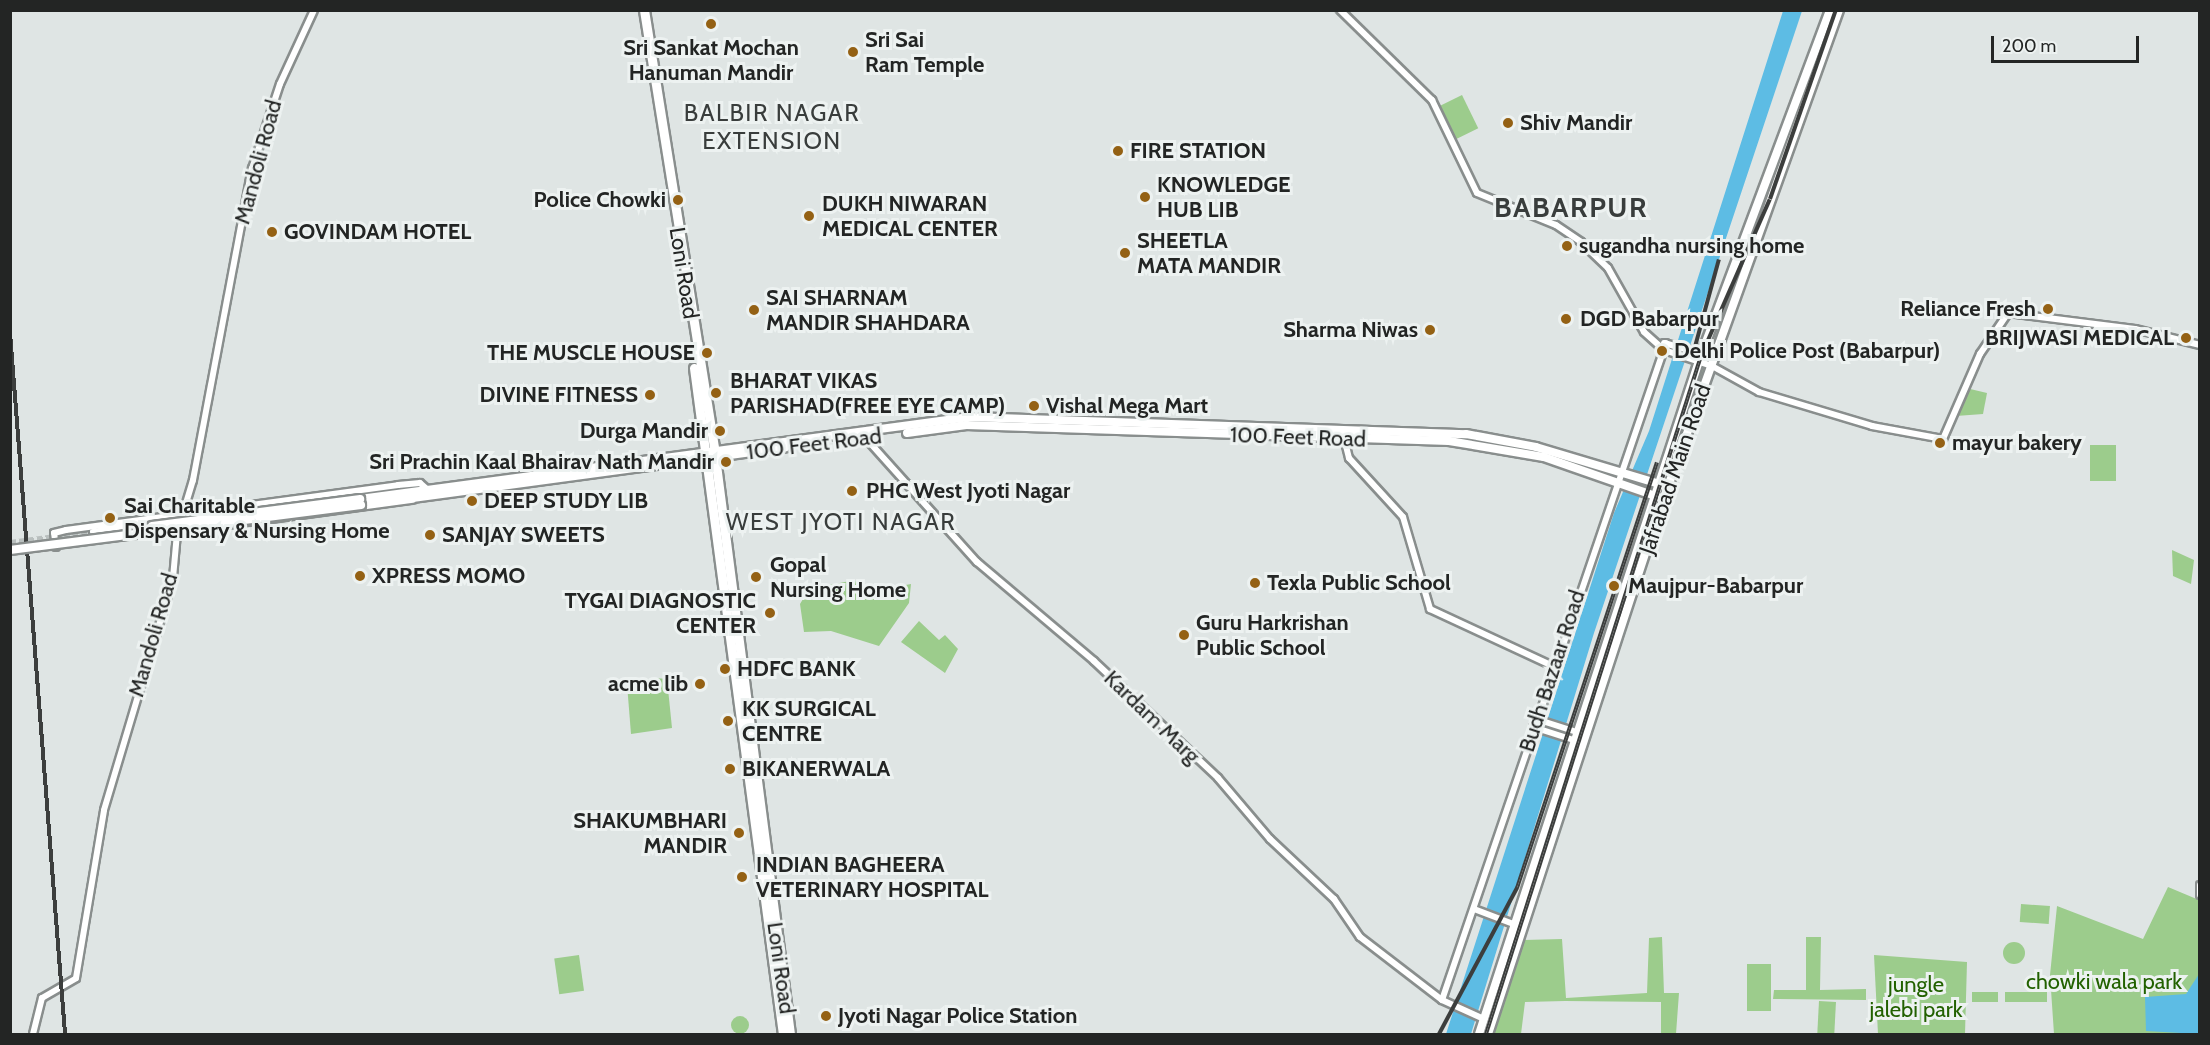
<!DOCTYPE html>
<html>
<head>
<meta charset="utf-8">
<style>
  body { margin:0 }
  #map { position:relative; width:2210px; height:1045px; overflow:hidden; background:#dfe5e4; font-family:Cabin,sans-serif }
  div>[style] { position:absolute }
  .green>* { inset:0; background:#9ccc8c; transform-origin:0 0 }
  .round { border-radius:50% }
  .water>* { inset:0; background:#5dbce4 }
  .minor-tunnel>* { height:6px; margin-top:-3px; transform-origin:0; background:repeating-linear-gradient(90deg,#b9bfbe 0 6px,transparent 0 9px) }
  .roads { filter:drop-shadow(2px 0 #898e8d) drop-shadow(-2px 0 #898e8d) drop-shadow(0 2px #898e8d) drop-shadow(0 -2px #898e8d) }
  .minor>* { height:6px; margin:-3px; padding:0 3px; transform-origin:3px; border-radius:3px; background:#fff }
  .major>* { height:8px; margin:-4px; padding:0 4px; transform-origin:4px; border-radius:4px; background:#fff }
  .highway>* { height:9px; margin:-4.5px; padding:0 4.5px; transform-origin:4.5px; border-radius:4.5px; background:#fff }
  .rail>* { height:4px; margin-top:-2px; transform-origin:0; background:repeating-linear-gradient(90deg,#edf2f1 0 4.5px,#3c3e3d 0 9px); box-sizing:border-box; border-block:2px solid #3c3e3d }
  .bridges { filter:drop-shadow(2px 0 #898e8d) drop-shadow(-2px 0 #898e8d) drop-shadow(0 2px #898e8d) drop-shadow(0 -2px #898e8d) }
  .major-bridge>* { height:8px; margin:-4px; padding:0 4px; transform-origin:4px; border-radius:4px; background:#fff }
  .dots>* { width:16px; height:16px; translate:-50% -50%; box-sizing:border-box; border:3px solid #edf2f1; border-radius:50% }
  span { translate:-50% -50%; white-space:nowrap; text-align:center; line-height:1.15; -webkit-text-stroke:6px #edf2f1; paint-order:stroke }
  .poi-label { font-size:22px; color:#232524; font-weight:700 }
  .left { translate:0 -50%; text-align:left }
  .right { translate:-100% -50%; text-align:right }
  .street-label { font-size:22px; color:#232524 }
  .park-label { font-size:22px; color:#226100 }
  .neighbourhood-label { font-size:24px; color:#393d3c; letter-spacing:1.5px }
  .district-label { font-size:28px; color:#393d3c; font-weight:700; letter-spacing:1.5px }
  .frame { position:absolute; inset:0; border:12px solid #232524; pointer-events:none }
  .scale { position:absolute; left:1991px; top:36px; width:148px; height:27px; box-sizing:border-box; border:3px solid #232524; border-top:0; padding-left:8px; font-size:18px; line-height:21px; white-space:nowrap; color:#232524; -webkit-text-stroke:4px #edf2f1; paint-order:stroke }
</style>
</head>
<body>
<div id="map">
  <div class="green">
    <i style="left:1462px;top:95px;width:37px;height:26px;rotate:64deg"></i>
    <i style="clip-path:polygon(1702px 362px,1714px 371px,1702px 405px,1690px 402px)"></i>
    <i style="clip-path:polygon(1966px 388px,1987px 393px,1983px 414px,1956px 416px)"></i>
    <i style="left:2090px;top:445px;width:26px;height:36px"></i>
    <i style="clip-path:polygon(2172px 550px,2194px 560px,2191px 584px,2173px 576px)"></i>
    <i style="clip-path:polygon(855px 580px,858px 594px,911px 584px,909px 603px,879px 646px,831px 631px,804px 632px,800px 604px,809px 589px)"></i>
    <i style="clip-path:polygon(919px 621px,939px 640px,945px 635px,958px 649px,945px 673px,901px 642px)"></i>
    <i style="clip-path:polygon(655px 678px,667px 679px,672px 728px,631px 734px,627px 684px)"></i>
    <i style="clip-path:polygon(2168px 887px,2199px 900px,2199px 1034px,2054px 1034px,2050px 975px,2057px 906px,2143px 939px)"></i>
    <i style="left:2021px;top:904px;width:29px;height:18px;rotate:4deg"></i>
    <i style="clip-path:polygon(1662px 937px,1664px 993px,1679px 993px,1676px 1034px,1661px 1034px,1661px 1002px,1565px 1001px,1525px 1002px,1521px 1034px,1491px 1034px,1520px 940px,1562px 939px,1566px 998px,1647px 993px,1649px 938px)"></i>
    <i style="clip-path:polygon(1806px 937px,1821px 937px,1820px 990px,1866px 989px,1866px 1000px,1773px 999px,1774px 990px,1806px 990px)"></i>
    <i class="round" style="left:2003px;top:942px;width:22px;height:22px"></i>
    <i style="left:579px;top:955px;width:36px;height:25px;rotate:82deg"></i>
    <i style="clip-path:polygon(1874px 955px,1967px 962px,1965px 1034px,1878px 1034px)"></i>
    <i style="left:1747px;top:964px;width:24px;height:47px"></i>
    <i style="left:1972px;top:992px;width:26px;height:10px"></i>
    <i style="left:2047px;top:992px;width:10px;height:42px;rotate:90deg"></i>
    <i style="left:1819px;top:1001px;width:17px;height:33px;rotate:3deg"></i>
    <i class="round" style="left:731px;top:1016px;width:18px;height:18px"></i>
  </div>
  <div class="water">
    <i style="clip-path:polygon(1783px 11px,1802px 11px,1594px 633px,1471px 1034px,1446px 1034px,1614px 513px,1649px 431px)"></i>
    <i style="clip-path:polygon(2199px 974px,2199px 1034px,2146px 1031px,2145px 997px,2186px 994px)"></i>
  </div>
  <div class="minor-tunnel">
    <i style="left:10px;top:543px;width:84px;rotate:-7.5deg"></i>
  </div>
  <div class="roads">
    <div class="minor">
      <i style="left:1340px;top:10px;width:129px;rotate:44.4deg"></i>
      <i style="left:1432px;top:100px;width:103px;rotate:64.2deg"></i>
      <i style="left:1477px;top:193px;width:85px;rotate:22.1deg"></i>
      <i style="left:1556px;top:225px;width:30px;rotate:34deg"></i>
      <i style="left:1581px;top:242px;width:37px;rotate:44deg"></i>
      <i style="left:1608px;top:268px;width:73px;rotate:60.6deg"></i>
      <i style="left:1644px;top:332px;width:27px;rotate:42deg"></i>
      <i style="left:1664px;top:350px;width:51px;rotate:18.4deg"></i>
      <i style="left:1712px;top:366px;width:54px;rotate:29deg"></i>
      <i style="left:1759px;top:392px;width:118px;rotate:16.7deg"></i>
      <i style="left:1872px;top:426px;width:72px;rotate:10.4deg"></i>
      <i style="left:1943px;top:439px;width:93px;rotate:-66.5deg"></i>
      <i style="left:1980px;top:354px;width:50px;rotate:-55.7deg"></i>
      <i style="left:2008px;top:313px;width:128px;rotate:7.2deg"></i>
      <i style="left:2135px;top:329px;width:67px;rotate:13.8deg"></i>
      <i style="left:1664px;top:343px;width:53px;rotate:15.4deg"></i>
      <i style="left:862px;top:434px;width:172px;rotate:48.1deg"></i>
      <i style="left:977px;top:562px;width:153px;rotate:40.2deg"></i>
      <i style="left:1094px;top:661px;width:170px;rotate:43.3deg"></i>
      <i style="left:1218px;top:778px;width:80px;rotate:49.6deg"></i>
      <i style="left:1270px;top:839px;width:88px;rotate:43.2deg"></i>
      <i style="left:1334px;top:899px;width:46px;rotate:55.6deg"></i>
      <i style="left:1360px;top:937px;width:103px;rotate:37.5deg"></i>
      <i style="left:1442px;top:1000px;width:694px;rotate:-71.17deg"></i>
      <i style="left:1344px;top:438px;width:21px;rotate:76deg"></i>
      <i style="left:1349px;top:458px;width:80px;rotate:47.5deg"></i>
      <i style="left:1403px;top:517px;width:96px;rotate:73.6deg"></i>
      <i style="left:1430px;top:609px;width:136px;rotate:24.9deg"></i>
      <i style="left:93px;top:532px;width:62px;rotate:-9.3deg"></i>
      <i style="left:153px;top:535px;width:262px;rotate:-7.7deg"></i>
      <i style="left:56px;top:547px;width:14px;rotate:-98deg"></i>
      <i style="left:54px;top:533px;width:12px;rotate:-14deg"></i>
      <i style="left:66px;top:530px;width:335px;rotate:-7.7deg"></i>
      <i style="left:398px;top:485px;width:22px;rotate:-5deg"></i>
      <i style="left:420px;top:483px;width:9px;rotate:41deg"></i>
      <i style="left:1536px;top:719px;width:46px;rotate:17.7deg"></i>
      <i style="left:1533px;top:727px;width:46px;rotate:17.7deg"></i>
      <i style="left:2200px;top:885px;width:10px;rotate:90deg"></i>
      <i style="left:1474px;top:909px;width:45px;rotate:20.9deg"></i>
      <i style="left:1442px;top:1000px;width:46px;rotate:24.3deg"></i>
      <i style="left:33px;top:1034px;width:37px;rotate:-76deg"></i>
      <i style="left:42px;top:998px;width:39px;rotate:-30deg"></i>
      <i style="left:76px;top:978px;width:170px;rotate:-80.5deg"></i>
      <i style="left:104px;top:810px;width:242px;rotate:-73.4deg"></i>
      <i style="left:173px;top:578px;width:45px;rotate:-84.9deg"></i>
      <i style="left:177px;top:533px;width:55px;rotate:-73.2deg"></i>
      <i style="left:193px;top:480px;width:317px;rotate:-79.3deg"></i>
      <i style="left:252px;top:169px;width:89px;rotate:-71.8deg"></i>
      <i style="left:280px;top:84px;width:81px;rotate:-65.3deg"></i>
    </div>
    <div class="major">
      <i style="left:907px;top:433px;width:60px;rotate:-7.7deg"></i>
      <i style="left:966px;top:425px;width:483px;rotate:1.9deg"></i>
      <i style="left:1449px;top:441px;width:96px;rotate:9.6deg"></i>
      <i style="left:1544px;top:457px;width:127px;rotate:19.3deg"></i>
      <i style="left:360px;top:499px;width:615px;rotate:-7.66deg"></i>
      <i style="left:970px;top:417px;width:496px;rotate:2deg"></i>
      <i style="left:1466px;top:434px;width:71px;rotate:10.5deg"></i>
      <i style="left:1536px;top:447px;width:139px;rotate:16.7deg"></i>
      <i style="left:361px;top:505px;width:428px;rotate:-7.7deg"></i>
      <i style="left:1479px;top:1034px;width:711px;rotate:-71.9deg"></i>
      <i style="left:1700px;top:358px;width:371px;rotate:-69.5deg"></i>
      <i style="left:1488px;top:1034px;width:544px;rotate:-71.9deg"></i>
      <i style="left:1657px;top:517px;width:539px;rotate:-70.25deg"></i>
    </div>
    <div class="highway">
      <i style="left:644px;top:10px;width:445px;rotate:80.9deg"></i>
      <i style="left:714px;top:449px;width:590px;rotate:82.6deg"></i>
      <i style="left:694px;top:368px;width:672px;rotate:82.39deg"></i>
    </div>
  </div>
  <div class="rail">
    <i style="left:10px;top:333px;width:703px;rotate:85.51deg"></i>
    <i style="left:1693px;top:354px;width:98px;rotate:-74.7deg"></i>
    <i style="left:1439px;top:1034px;width:166px;rotate:-61.9deg"></i>
    <i style="left:1517px;top:888px;width:448px;rotate:-71.8deg"></i>
    <i style="left:1486px;top:1034px;width:711px;rotate:-72.41deg"></i>
    <i style="left:1701px;top:356px;width:171px;rotate:-66.3deg"></i>
    <i style="left:1770px;top:199px;width:200px;rotate:-70.8deg"></i>
  </div>
  <div class="bridges">
    <div class="major-bridge">
      <i style="left:152px;top:526px;width:210px;rotate:-7.4deg"></i>
      <i style="left:10px;top:550px;width:354px;rotate:-7.3deg"></i>
    </div>
  </div>
  <div class="dots">
    <i style="left:711px;top:24px;background:#946114"></i>
    <i style="left:853px;top:52px;background:#946114"></i>
    <i style="left:1508px;top:123px;background:#946114"></i>
    <i style="left:1118px;top:151px;background:#946114"></i>
    <i style="left:1145px;top:197px;background:#946114"></i>
    <i style="left:678px;top:200px;background:#946114"></i>
    <i style="left:809px;top:216px;background:#946114"></i>
    <i style="left:272px;top:232px;background:#946114"></i>
    <i style="left:1567px;top:246px;background:#946114"></i>
    <i style="left:1125px;top:253px;background:#946114"></i>
    <i style="left:2048px;top:309px;background:#946114"></i>
    <i style="left:754px;top:310px;background:#946114"></i>
    <i style="left:1566px;top:319px;background:#946114"></i>
    <i style="left:1430px;top:330px;background:#946114"></i>
    <i style="left:2186px;top:338px;background:#946114"></i>
    <i style="left:1662px;top:351px;background:#946114"></i>
    <i style="left:707px;top:353px;background:#946114"></i>
    <i style="left:716px;top:393px;background:#946114"></i>
    <i style="left:650px;top:395px;background:#946114"></i>
    <i style="left:1034px;top:406px;background:#946114"></i>
    <i style="left:720px;top:431px;background:#946114"></i>
    <i style="left:1940px;top:443px;background:#946114"></i>
    <i style="left:726px;top:462px;background:#946114"></i>
    <i style="left:852px;top:491px;background:#946114"></i>
    <i style="left:472px;top:501px;background:#946114"></i>
    <i style="left:110px;top:518px;background:#946114"></i>
    <i style="left:430px;top:535px;background:#946114"></i>
    <i style="left:360px;top:576px;background:#946114"></i>
    <i style="left:756px;top:577px;background:#946114"></i>
    <i style="left:1255px;top:583px;background:#946114"></i>
    <i style="left:1614px;top:586px;background:#946114"></i>
    <i style="left:770px;top:613px;background:#946114"></i>
    <i style="left:1184px;top:635px;background:#946114"></i>
    <i style="left:725px;top:669px;background:#946114"></i>
    <i style="left:700px;top:684px;background:#946114"></i>
    <i style="left:728px;top:721px;background:#946114"></i>
    <i style="left:730px;top:769px;background:#946114"></i>
    <i style="left:739px;top:833px;background:#946114"></i>
    <i style="left:742px;top:877px;background:#946114"></i>
    <i style="left:826px;top:1016px;background:#946114"></i>
  </div>
  <div class="poi-label">
    <span class="left" style="left:865px;top:52px">Sri Sai<br>Ram Temple</span>
    <span style="left:711px;top:60px">Sri Sankat Mochan<br>Hanuman Mandir</span>
    <span class="left" style="left:1520px;top:123px">Shiv Mandir</span>
    <span class="left" style="left:1130px;top:151px">FIRE STATION</span>
    <span class="left" style="left:1157px;top:197px">KNOWLEDGE<br>HUB LIB</span>
    <span class="right" style="left:666px;top:200px">Police Chowki</span>
    <span class="left" style="left:822px;top:216px">DUKH NIWARAN<br>MEDICAL CENTER</span>
    <span class="left" style="left:284px;top:232px">GOVINDAM HOTEL</span>
    <span class="left" style="left:1137px;top:253px">SHEETLA<br>MATA MANDIR</span>
    <span class="left" style="left:1579px;top:246px">sugandha nursing home</span>
    <span class="left" style="left:766px;top:310px">SAI SHARNAM<br>MANDIR SHAHDARA</span>
    <span class="right" style="left:2036px;top:309px">Reliance Fresh</span>
    <span class="left" style="left:1580px;top:319px">DGD Babarpur</span>
    <span class="right" style="left:1418px;top:330px">Sharma Niwas</span>
    <span class="right" style="left:2174px;top:338px">BRIJWASI MEDICAL</span>
    <span class="left" style="left:1674px;top:351px">Delhi Police Post (Babarpur)</span>
    <span class="right" style="left:695px;top:353px">THE MUSCLE HOUSE</span>
    <span class="left" style="left:730px;top:393px">BHARAT VIKAS<br>PARISHAD(FREE EYE CAMP)</span>
    <span class="right" style="left:638px;top:395px">DIVINE FITNESS</span>
    <span class="left" style="left:1046px;top:406px">Vishal Mega Mart</span>
    <span class="right" style="left:708px;top:431px">Durga Mandir</span>
    <span class="left" style="left:1952px;top:443px">mayur bakery</span>
    <span class="right" style="left:714px;top:462px">Sri Prachin Kaal Bhairav Nath Mandir</span>
    <span class="left" style="left:866px;top:491px">PHC West Jyoti Nagar</span>
    <span class="left" style="left:484px;top:501px">DEEP STUDY LIB</span>
    <span class="left" style="left:124px;top:518px">Sai Charitable<br>Dispensary &amp; Nursing Home</span>
    <span class="left" style="left:442px;top:535px">SANJAY SWEETS</span>
    <span class="left" style="left:770px;top:577px">Gopal<br>Nursing Home</span>
    <span class="left" style="left:372px;top:576px">XPRESS MOMO</span>
    <span class="left" style="left:1267px;top:583px">Texla Public School</span>
    <span class="left" style="left:1628px;top:586px">Maujpur-Babarpur</span>
    <span class="right" style="left:756px;top:613px">TYGAI DIAGNOSTIC<br>CENTER</span>
    <span class="left" style="left:1196px;top:635px">Guru Harkrishan<br>Public School</span>
    <span class="left" style="left:737px;top:669px">HDFC BANK</span>
    <span class="right" style="left:688px;top:684px">acme lib</span>
    <span class="left" style="left:742px;top:721px">KK SURGICAL<br>CENTRE</span>
    <span class="left" style="left:742px;top:769px">BIKANERWALA</span>
    <span class="right" style="left:727px;top:833px">SHAKUMBHARI<br>MANDIR</span>
    <span class="left" style="left:756px;top:877px">INDIAN BAGHEERA<br>VETERINARY HOSPITAL</span>
    <span class="left" style="left:838px;top:1016px">Jyoti Nagar Police Station</span>
  </div>
  <div class="street-label">
    <span style="left:258px;top:162px;rotate:-75deg">Mandoli Road</span>
    <span style="left:684px;top:273px;rotate:81deg">Loni Road</span>
    <span style="left:1298px;top:437px;rotate:2deg">100 Feet Road</span>
    <span style="left:814px;top:444px;rotate:-7deg">100 Feet Road</span>
    <span style="left:1675px;top:469px;rotate:-71deg">Jafrabad Main Road</span>
    <span style="left:153px;top:635px;rotate:-74deg">Mandoli Road</span>
    <span style="left:1552px;top:671px;rotate:-72deg">Budh Bazaar Road</span>
    <span style="left:1152px;top:717px;rotate:44deg">Kardam Marg</span>
    <span style="left:781px;top:968px;rotate:82deg">Loni Road</span>
  </div>
  <div class="park-label">
    <span style="left:2104px;top:982px">chowki wala park</span>
    <span style="left:1916px;top:997px">jungle<br>jalebi park</span>
  </div>
  <div class="neighbourhood-label">
    <span style="left:772px;top:127px">BALBIR NAGAR<br>EXTENSION</span>
    <span style="left:841px;top:522px">WEST JYOTI NAGAR</span>
  </div>
  <div class="district-label">
    <span style="left:1571px;top:207px">BABARPUR</span>
  </div>
  <div class="frame"></div>
  <div class="scale">200 m</div>
</div>
</body>
</html>
